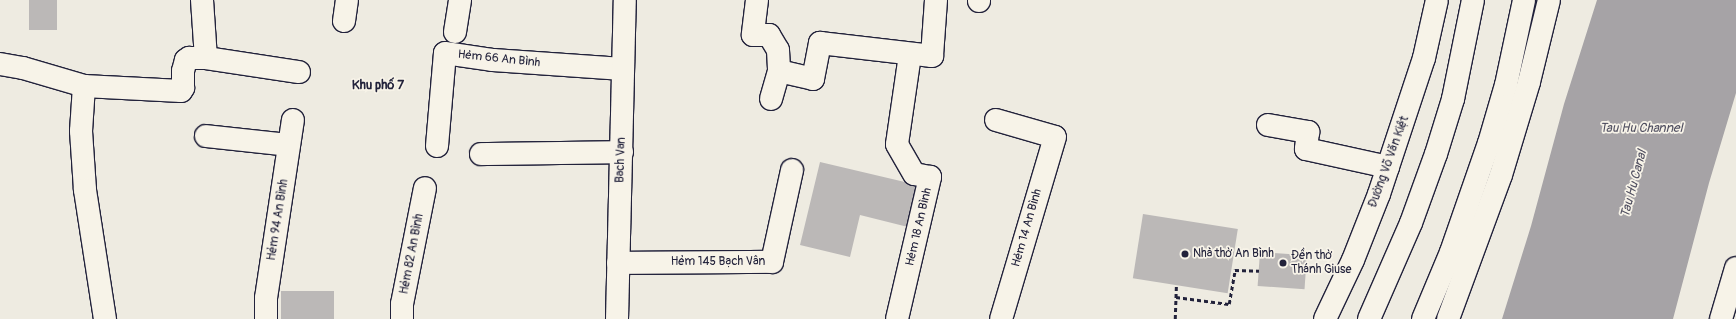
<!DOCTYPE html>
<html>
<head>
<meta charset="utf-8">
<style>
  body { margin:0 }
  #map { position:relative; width:1736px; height:319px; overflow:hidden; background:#eeebe1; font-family:Pangolin,sans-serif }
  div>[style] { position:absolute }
  .water>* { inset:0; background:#a6a3a6 }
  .building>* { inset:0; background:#bbb8b7; transform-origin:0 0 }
  .path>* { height:2.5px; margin-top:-1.25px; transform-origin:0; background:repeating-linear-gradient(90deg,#22223b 0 4px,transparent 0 7px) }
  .roads { filter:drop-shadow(1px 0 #22223b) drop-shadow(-1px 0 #22223b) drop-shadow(0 1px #22223b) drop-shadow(0 -1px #22223b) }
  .minor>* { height:22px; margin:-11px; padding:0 11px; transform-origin:11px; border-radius:11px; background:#f7f3e8 }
  .highway>* { height:22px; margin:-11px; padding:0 11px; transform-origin:11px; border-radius:11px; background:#f7f3e8 }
  .dots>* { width:11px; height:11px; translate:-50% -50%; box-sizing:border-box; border:2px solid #f7f3e8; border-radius:50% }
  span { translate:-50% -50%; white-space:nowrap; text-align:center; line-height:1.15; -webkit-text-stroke:3.5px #f7f3e8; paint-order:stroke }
  .street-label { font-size:12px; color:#22223b }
  .poi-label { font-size:12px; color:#22223b }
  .left { translate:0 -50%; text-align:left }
  .neighbourhood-label { font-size:13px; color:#22223b; font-weight:700 }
  .water-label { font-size:13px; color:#504f60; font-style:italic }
</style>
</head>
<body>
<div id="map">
  <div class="water">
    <i style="clip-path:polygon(1597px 0,1736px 0,1736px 93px,1709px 183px,1673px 319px,1502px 319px,1531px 226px,1564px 104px)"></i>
  </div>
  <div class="building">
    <i style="left:29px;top:0;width:28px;height:30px"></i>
    <i style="clip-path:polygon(820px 162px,926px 187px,916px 229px,860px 215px,850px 257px,800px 245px)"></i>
    <i style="left:1143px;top:214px;width:96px;height:65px;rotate:9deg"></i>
    <i style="left:1260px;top:252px;width:47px;height:34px;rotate:4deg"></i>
    <i style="left:281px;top:291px;width:53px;height:28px"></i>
  </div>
  <div class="path">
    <i style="left:1176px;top:297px;width:53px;rotate:7.5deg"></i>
    <i style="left:1229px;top:304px;width:35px;rotate:-80deg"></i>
    <i style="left:1235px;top:270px;width:24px;rotate:2deg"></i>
    <i style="left:1175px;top:319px;width:34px;rotate:-88deg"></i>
  </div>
  <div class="roads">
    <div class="minor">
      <i style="left:202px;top:0;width:58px;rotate:86.1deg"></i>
      <i style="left:206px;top:58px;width:94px;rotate:8.6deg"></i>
      <i style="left:757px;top:0;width:35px;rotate:97deg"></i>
      <i style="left:753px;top:35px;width:16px"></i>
      <i style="left:769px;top:35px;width:17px;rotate:59deg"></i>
      <i style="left:778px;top:50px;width:21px;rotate:87deg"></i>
      <i style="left:779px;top:71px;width:29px;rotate:106deg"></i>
      <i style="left:979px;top:0;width:1px;rotate:90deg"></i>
      <i style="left:344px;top:21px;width:21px;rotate:-82deg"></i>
      <i style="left:455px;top:32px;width:32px;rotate:-81deg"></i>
      <i style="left:0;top:64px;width:23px;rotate:10deg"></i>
      <i style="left:23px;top:68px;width:64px;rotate:16.4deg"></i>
      <i style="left:84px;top:86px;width:45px;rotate:93.8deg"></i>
      <i style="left:81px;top:131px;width:59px;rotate:86.1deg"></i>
      <i style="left:85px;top:190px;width:131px;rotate:81.2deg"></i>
      <i style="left:779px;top:71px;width:35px;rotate:13deg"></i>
      <i style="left:813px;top:79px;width:37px;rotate:-79deg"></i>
      <i style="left:820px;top:43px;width:113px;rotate:6.6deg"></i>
      <i style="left:932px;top:56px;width:56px;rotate:-85.9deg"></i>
      <i style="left:84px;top:86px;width:97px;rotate:3deg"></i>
      <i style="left:181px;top:91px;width:4px;rotate:-56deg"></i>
      <i style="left:183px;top:88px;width:17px;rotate:-90deg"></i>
      <i style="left:183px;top:71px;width:11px;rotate:-75deg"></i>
      <i style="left:186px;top:60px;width:4px;rotate:-34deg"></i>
      <i style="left:189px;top:58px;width:17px"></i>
      <i style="left:996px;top:120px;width:61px;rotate:16.1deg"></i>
      <i style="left:1055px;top:137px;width:190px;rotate:106.5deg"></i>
      <i style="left:1268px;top:125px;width:41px;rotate:9.9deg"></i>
      <i style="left:1308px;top:132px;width:17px;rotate:97deg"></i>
      <i style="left:1306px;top:149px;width:84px;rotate:12.4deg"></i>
      <i style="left:206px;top:136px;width:83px;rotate:6.2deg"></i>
      <i style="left:437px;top:146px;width:93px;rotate:-85.1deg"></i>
      <i style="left:445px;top:53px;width:49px;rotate:8.3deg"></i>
      <i style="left:493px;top:60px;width:130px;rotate:4deg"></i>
      <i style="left:481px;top:154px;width:141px;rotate:-0.8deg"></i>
      <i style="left:618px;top:263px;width:154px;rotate:-0.4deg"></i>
      <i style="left:772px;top:262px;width:94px;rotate:-77.7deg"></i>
      <i style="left:266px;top:319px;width:21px;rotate:-90deg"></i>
      <i style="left:266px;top:298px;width:180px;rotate:-81.4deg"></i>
      <i style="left:402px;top:319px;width:15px;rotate:-90deg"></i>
      <i style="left:402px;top:304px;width:118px;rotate:-78.8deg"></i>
      <i style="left:617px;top:319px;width:319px;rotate:-88.6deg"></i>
      <i style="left:897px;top:319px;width:146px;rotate:-76.9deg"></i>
      <i style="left:930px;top:177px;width:16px;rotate:-169deg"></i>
      <i style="left:914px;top:174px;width:34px;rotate:-120deg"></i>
      <i style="left:897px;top:144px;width:90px;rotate:-81.7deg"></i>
      <i style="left:1721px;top:319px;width:53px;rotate:-73.6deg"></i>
    </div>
    <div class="highway">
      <i style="left:1325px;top:319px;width:65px;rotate:-64.6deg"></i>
      <i style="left:1353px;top:260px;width:71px;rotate:-68.5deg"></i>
      <i style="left:1379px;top:194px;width:143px;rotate:-71.7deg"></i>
      <i style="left:1424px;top:58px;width:59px;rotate:-77.4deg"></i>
      <i style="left:1369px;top:319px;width:105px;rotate:-66.4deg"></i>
      <i style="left:1411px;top:223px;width:73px;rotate:-70.1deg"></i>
      <i style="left:1436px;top:154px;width:58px;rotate:-72.8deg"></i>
      <i style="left:1453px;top:99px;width:101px;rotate:-78.6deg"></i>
      <i style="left:1423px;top:319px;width:73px;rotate:-67.3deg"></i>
      <i style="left:1451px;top:252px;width:115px;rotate:-70.8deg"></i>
      <i style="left:1489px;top:143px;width:60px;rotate:-73.7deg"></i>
      <i style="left:1506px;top:85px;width:87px;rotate:-78deg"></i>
      <i style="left:1448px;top:319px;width:153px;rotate:-69.8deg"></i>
      <i style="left:1501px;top:175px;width:97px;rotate:-73.2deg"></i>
      <i style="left:1529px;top:82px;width:84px;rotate:-76.3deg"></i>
    </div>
  </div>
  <div class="dots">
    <i style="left:1185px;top:254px;background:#22223b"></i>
    <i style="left:1283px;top:263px;background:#22223b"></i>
  </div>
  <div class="street-label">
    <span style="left:499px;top:59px;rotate:6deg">Hẻm 66 An Bình</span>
    <span style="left:621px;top:160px;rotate:-88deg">Bach Van</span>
    <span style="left:1389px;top:162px;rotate:-70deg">Đường Võ Văn Kiệt</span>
    <span style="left:278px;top:220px;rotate:-81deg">Hẻm 94 An Bình</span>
    <span style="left:919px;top:227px;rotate:-77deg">Hẻm 18 An Bình</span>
    <span style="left:1027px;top:228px;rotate:-74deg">Hẻm 14 An Bình</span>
    <span style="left:412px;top:254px;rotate:-79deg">Hẻm 82 An Bình</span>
    <span style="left:718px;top:262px">Hẻm 145 Bạch Vân</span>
  </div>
  <div class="poi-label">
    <span class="left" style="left:1193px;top:254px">Nhà thờ An Bình</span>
    <span class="left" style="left:1291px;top:263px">Đền thờ<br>Thánh Giuse</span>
  </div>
  <div class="neighbourhood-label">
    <span style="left:378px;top:85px">Khu phố 7</span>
  </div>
  <div class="water-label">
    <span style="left:1641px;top:128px">Tau Hu Channel</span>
    <span style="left:1634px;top:184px;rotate:-75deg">Tau Hu Canal</span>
  </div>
</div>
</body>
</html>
